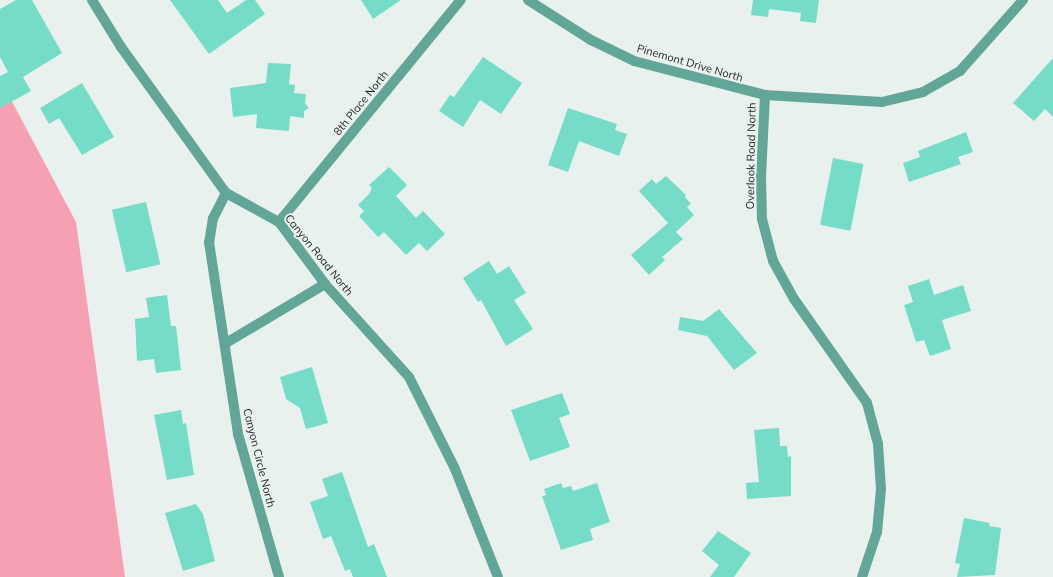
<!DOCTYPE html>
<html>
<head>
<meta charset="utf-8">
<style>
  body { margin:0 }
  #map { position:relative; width:1053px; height:577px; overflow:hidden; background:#e9f1ef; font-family:Mulish,sans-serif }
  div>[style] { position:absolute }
  .forest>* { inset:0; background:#f5a1b3 }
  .building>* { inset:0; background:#74dcc7; transform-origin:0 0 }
  .street>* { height:10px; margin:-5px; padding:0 5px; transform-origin:5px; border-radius:5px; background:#62a698 }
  span { translate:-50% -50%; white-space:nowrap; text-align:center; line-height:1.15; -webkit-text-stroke:4px #e9f1ef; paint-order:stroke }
  .street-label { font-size:11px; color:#252827 }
</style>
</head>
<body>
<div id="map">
  <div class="forest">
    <i style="clip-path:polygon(0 79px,76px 222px,125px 577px,0 577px)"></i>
  </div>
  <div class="building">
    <i style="clip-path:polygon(16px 0,32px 0,62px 53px,23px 77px,31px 91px,0 108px,0 76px,8px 72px,0 57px,0 9px)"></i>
    <i style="clip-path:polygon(170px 0,218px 0,227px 13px,246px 0,255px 0,265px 14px,209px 54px)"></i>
    <i style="clip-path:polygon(361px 0,401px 0,373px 19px)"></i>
    <i style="clip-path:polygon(753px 0,819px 0,816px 23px,800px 21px,801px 13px,769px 9px,768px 17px,751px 15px)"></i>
    <i style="clip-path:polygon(483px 57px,522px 83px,501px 114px,480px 100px,463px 127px,439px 111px,450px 95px,454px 97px)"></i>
    <i style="clip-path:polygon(1053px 58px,1053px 117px,1045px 109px,1034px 121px,1013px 103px)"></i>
    <i style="clip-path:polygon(268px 63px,291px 64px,289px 84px,295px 85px,294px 93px,306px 94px,305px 103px,309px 108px,304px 111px,304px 118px,290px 116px,289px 131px,256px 128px,257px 114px,233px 117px,230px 88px,266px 83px)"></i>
    <i style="clip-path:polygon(82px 83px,114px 137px,82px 155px,59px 118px,49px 124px,40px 108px)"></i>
    <i style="clip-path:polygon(568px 108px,617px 124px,615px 130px,627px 134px,619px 156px,579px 141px,568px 172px,548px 165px)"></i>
    <i style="clip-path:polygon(966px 132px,973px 152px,958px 157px,961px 164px,909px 182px,903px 163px,920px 157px,918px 151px)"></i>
    <i style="left:833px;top:158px;width:31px;height:68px;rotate:11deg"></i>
    <i style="clip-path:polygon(389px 167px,407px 185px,396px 196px,416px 218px,423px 211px,445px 234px,427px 251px,419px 243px,406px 255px,384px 232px,378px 237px,359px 216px,364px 211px,358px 205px,369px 194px,372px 188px,369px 185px)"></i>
    <i style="clip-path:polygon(666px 176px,686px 195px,685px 197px,691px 204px,687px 207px,694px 215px,676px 232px,683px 239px,662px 257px,665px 260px,649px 275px,631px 255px,668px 223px,639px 191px,652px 179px,656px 184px)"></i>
    <i style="left:146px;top:202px;width:64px;height:35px;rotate:77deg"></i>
    <i style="clip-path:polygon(489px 261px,497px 274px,509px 266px,526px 293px,514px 300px,533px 329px,506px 346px,481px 300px,478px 302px,463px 278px)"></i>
    <i style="clip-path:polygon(929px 279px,934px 295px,963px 285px,971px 311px,942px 320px,951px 349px,930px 356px,924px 340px,916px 342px,904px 305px,913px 302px,908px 286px)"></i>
    <i style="clip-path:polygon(167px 295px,171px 326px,176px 326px,181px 370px,156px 373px,154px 359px,137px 361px,135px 319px,149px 317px,146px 298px)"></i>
    <i style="clip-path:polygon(719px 309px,757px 353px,734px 370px,707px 336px,678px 330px,680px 317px,703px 321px)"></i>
    <i style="clip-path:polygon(312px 367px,328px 423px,306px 429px,300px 408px,286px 399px,280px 377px)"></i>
    <i style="clip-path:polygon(562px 393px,570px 414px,559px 418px,570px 447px,530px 461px,511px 410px)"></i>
    <i style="clip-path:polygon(181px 410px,183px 424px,186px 423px,194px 475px,167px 480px,154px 415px)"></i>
    <i style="clip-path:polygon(779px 428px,780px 446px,787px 446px,788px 457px,791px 456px,791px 496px,747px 499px,746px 483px,759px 482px,754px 430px)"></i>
    <i style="clip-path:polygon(342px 472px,368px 547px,374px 544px,387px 577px,353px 577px,350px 569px,345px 571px,331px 536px,323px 539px,310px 502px,328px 496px,322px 479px)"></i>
    <i style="clip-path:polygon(561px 483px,563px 488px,571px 486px,573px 491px,597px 483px,610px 522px,590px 529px,593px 540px,561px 550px,542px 496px,546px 495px,544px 489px)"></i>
    <i style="clip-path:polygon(196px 504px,203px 514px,215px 561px,183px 571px,165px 513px)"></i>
    <i style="clip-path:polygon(964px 518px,990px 523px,989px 526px,1001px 528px,995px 575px,957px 577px,960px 564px,955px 563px)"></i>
    <i style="clip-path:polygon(718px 531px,751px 553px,734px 577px,710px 577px,719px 565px,702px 551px)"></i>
  </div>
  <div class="street">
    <i style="left:92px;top:0;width:55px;rotate:58.3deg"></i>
    <i style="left:121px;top:47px;width:180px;rotate:54.3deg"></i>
    <i style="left:226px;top:193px;width:60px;rotate:28.7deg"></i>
    <i style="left:279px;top:222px;width:77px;rotate:53.4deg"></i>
    <i style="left:325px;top:284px;width:125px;rotate:47.9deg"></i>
    <i style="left:409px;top:377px;width:103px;rotate:63.4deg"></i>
    <i style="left:455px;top:469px;width:116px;rotate:68.3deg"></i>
    <i style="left:528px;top:0;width:75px;rotate:32.4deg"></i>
    <i style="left:591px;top:40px;width:48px;rotate:26deg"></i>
    <i style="left:634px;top:61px;width:135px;rotate:14.5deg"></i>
    <i style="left:765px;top:95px;width:117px;rotate:3.4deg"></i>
    <i style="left:882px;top:102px;width:42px;rotate:-13.7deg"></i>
    <i style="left:923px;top:92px;width:43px;rotate:-29.6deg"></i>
    <i style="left:960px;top:71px;width:95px;rotate:-48.4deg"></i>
    <i style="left:765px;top:95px;width:81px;rotate:92.8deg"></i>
    <i style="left:761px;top:176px;width:43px;rotate:88.7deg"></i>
    <i style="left:762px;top:219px;width:43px;rotate:75.3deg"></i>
    <i style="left:773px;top:261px;width:43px;rotate:61.1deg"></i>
    <i style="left:794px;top:299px;width:127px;rotate:54.9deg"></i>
    <i style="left:867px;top:403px;width:42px;rotate:75deg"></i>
    <i style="left:878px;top:444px;width:45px;rotate:86.2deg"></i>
    <i style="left:881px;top:489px;width:43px;rotate:95.3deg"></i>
    <i style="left:877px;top:532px;width:47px;rotate:108.4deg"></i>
    <i style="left:226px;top:193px;width:28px;rotate:117deg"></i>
    <i style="left:213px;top:218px;width:24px;rotate:99deg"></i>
    <i style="left:209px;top:242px;width:194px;rotate:81.4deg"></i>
    <i style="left:238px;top:434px;width:149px;rotate:74deg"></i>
    <i style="left:279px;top:222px;width:287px;rotate:-50.7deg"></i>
    <i style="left:226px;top:343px;width:115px;rotate:-30.8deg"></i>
  </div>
  <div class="street-label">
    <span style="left:690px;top:63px;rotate:16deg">Pinemont Drive North</span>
    <span style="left:361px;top:103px;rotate:-51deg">8th Place North</span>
    <span style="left:751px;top:156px;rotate:-89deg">Overlook Road North</span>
    <span style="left:319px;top:255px;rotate:51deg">Canyon Road North</span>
    <span style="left:259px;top:458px;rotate:76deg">Canyon Circle North</span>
  </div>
</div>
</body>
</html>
